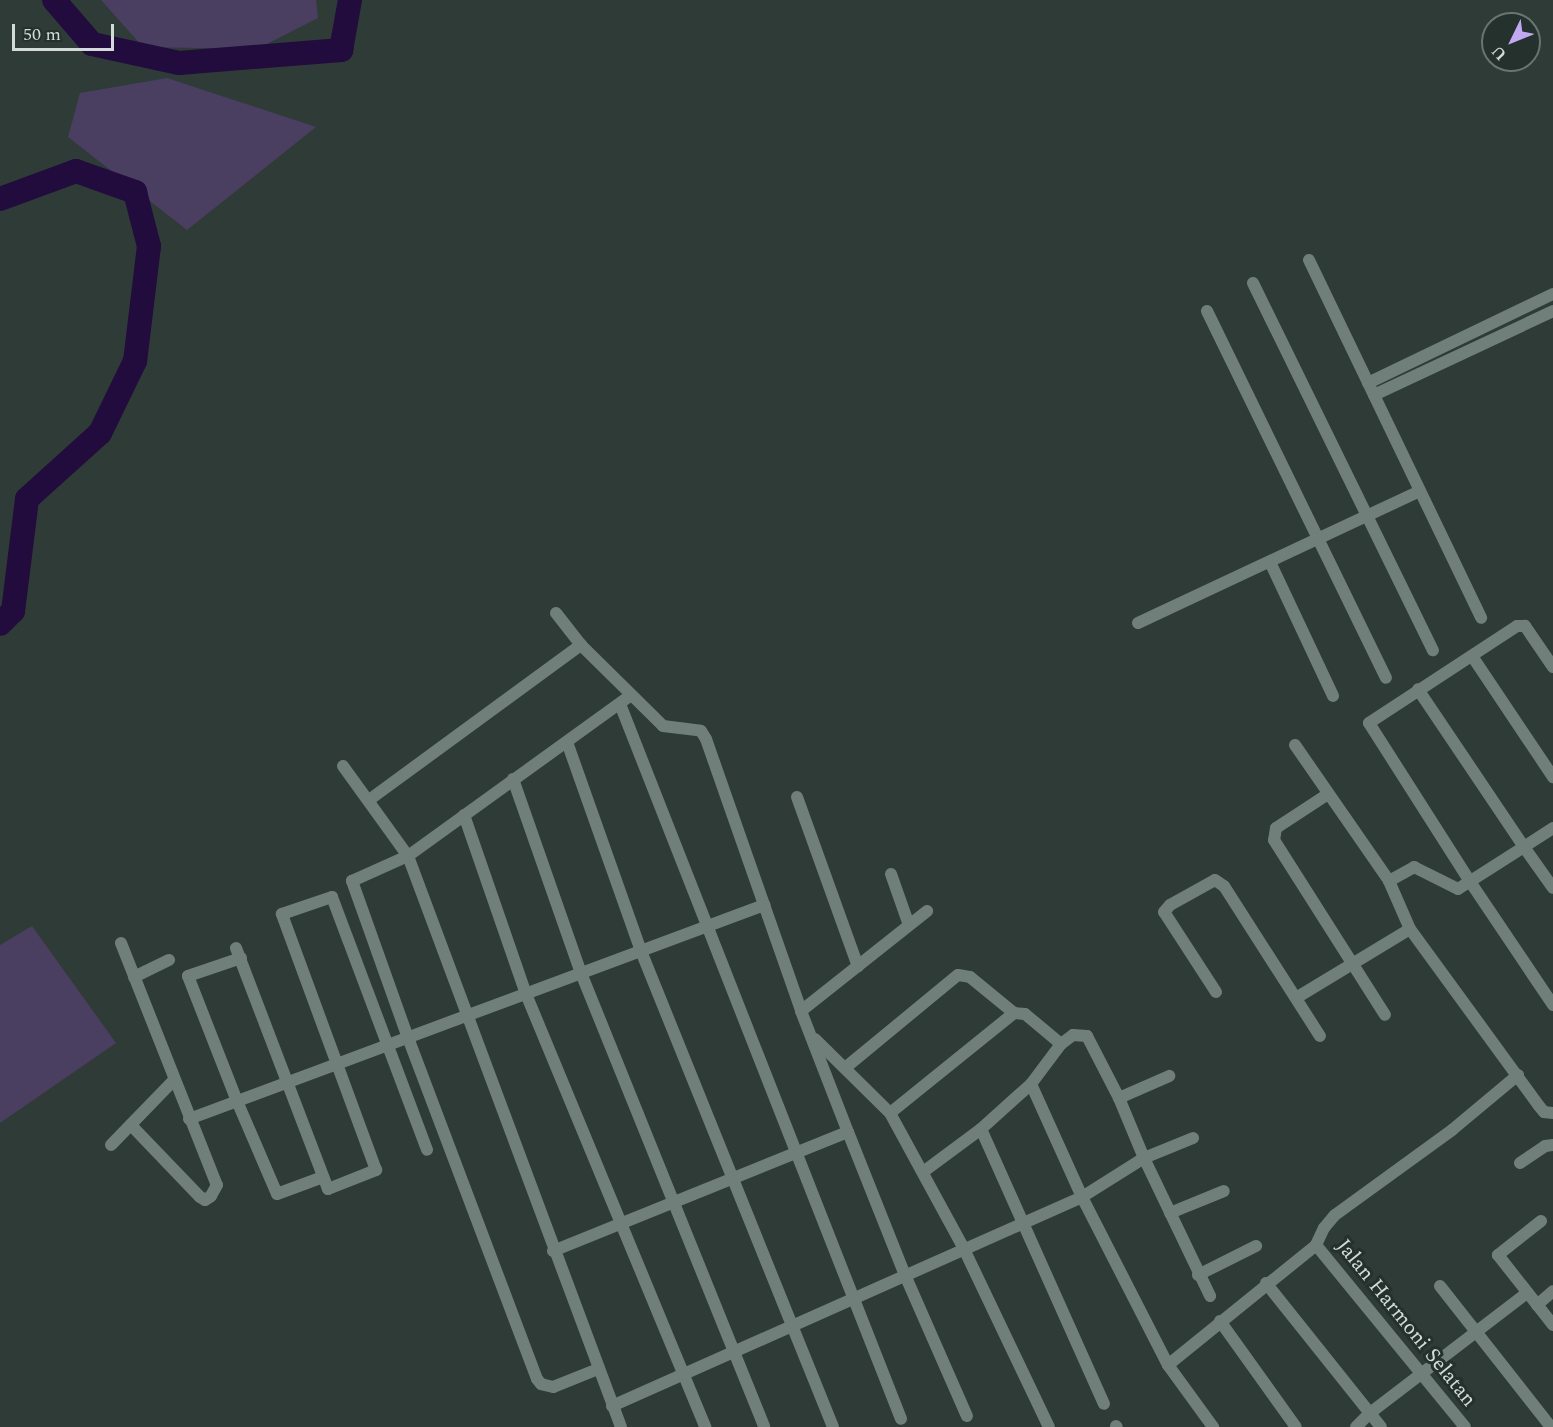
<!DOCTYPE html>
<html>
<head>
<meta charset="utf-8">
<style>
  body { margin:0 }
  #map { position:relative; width:1553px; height:1427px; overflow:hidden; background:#2e3b37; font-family:Spectral,serif }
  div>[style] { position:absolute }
  .green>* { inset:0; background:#4a3f61 }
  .river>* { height:24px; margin:-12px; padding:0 12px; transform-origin:12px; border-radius:12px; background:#220b3d }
  .street>* { height:12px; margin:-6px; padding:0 6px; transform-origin:6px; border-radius:6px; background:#707f7a }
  span { translate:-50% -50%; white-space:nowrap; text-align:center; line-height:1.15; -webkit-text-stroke:6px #24312d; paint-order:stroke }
  .street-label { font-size:21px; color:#d3dbd8 }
  .north { position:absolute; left:1481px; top:12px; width:60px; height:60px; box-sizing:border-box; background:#24312d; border:2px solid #6a7571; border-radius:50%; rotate:227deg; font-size:16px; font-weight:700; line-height:24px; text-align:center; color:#d3dbd8 }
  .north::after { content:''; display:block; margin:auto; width:21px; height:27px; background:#c1a8f3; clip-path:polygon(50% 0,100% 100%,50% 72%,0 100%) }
  .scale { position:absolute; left:12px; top:24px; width:102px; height:27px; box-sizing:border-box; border:3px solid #d3dbd8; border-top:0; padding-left:8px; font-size:18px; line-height:21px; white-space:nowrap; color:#d3dbd8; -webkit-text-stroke:4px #24312d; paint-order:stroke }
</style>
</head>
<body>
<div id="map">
  <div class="green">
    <i style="clip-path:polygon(101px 0,316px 0,318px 18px,257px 49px,143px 47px)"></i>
    <i style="clip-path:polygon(167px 78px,316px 127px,187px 230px,68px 137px,80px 93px)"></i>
    <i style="clip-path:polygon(32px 926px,116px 1043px,0 1123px,0 945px)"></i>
  </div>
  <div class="river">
    <i style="left:54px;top:0;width:58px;rotate:49.2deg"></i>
    <i style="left:92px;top:44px;width:89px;rotate:12.3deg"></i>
    <i style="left:179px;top:63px;width:163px;rotate:-4.6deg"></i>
    <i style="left:341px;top:50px;width:51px;rotate:-79.8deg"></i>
    <i style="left:0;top:199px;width:81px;rotate:-20.2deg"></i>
    <i style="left:76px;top:171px;width:63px;rotate:19.6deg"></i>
    <i style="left:135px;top:192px;width:56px;rotate:75.5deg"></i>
    <i style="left:149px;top:246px;width:116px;rotate:96.9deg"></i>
    <i style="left:135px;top:361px;width:80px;rotate:115.9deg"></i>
    <i style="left:100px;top:433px;width:98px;rotate:137.9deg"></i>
    <i style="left:27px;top:499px;width:113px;rotate:97.1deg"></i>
    <i style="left:13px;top:611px;width:18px;rotate:135deg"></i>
  </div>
  <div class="street">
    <i style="left:1309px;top:260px;width:397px;rotate:64.3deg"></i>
    <i style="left:1253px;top:283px;width:409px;rotate:63.9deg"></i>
    <i style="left:1207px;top:311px;width:408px;rotate:64deg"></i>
    <i style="left:1368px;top:383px;width:205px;rotate:-25.7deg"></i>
    <i style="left:1374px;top:395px;width:198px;rotate:-25.1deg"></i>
    <i style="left:1270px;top:562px;width:148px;rotate:64.8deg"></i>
    <i style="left:556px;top:613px;width:41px;rotate:52deg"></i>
    <i style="left:581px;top:645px;width:115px;rotate:44.6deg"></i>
    <i style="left:663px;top:726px;width:38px;rotate:7deg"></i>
    <i style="left:701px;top:731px;width:9px;rotate:58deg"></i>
    <i style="left:706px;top:739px;width:288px;rotate:70.7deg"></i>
    <i style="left:801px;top:1011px;width:130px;rotate:68.8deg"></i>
    <i style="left:848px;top:1132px;width:154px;rotate:68.3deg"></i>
    <i style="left:905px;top:1275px;width:154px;rotate:66.3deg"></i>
    <i style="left:1138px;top:623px;width:311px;rotate:-25.1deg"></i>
    <i style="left:1472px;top:656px;width:146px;rotate:56.2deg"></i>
    <i style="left:1553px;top:667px;width:50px;rotate:-124.3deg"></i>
    <i style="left:1525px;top:626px;width:8px;rotate:180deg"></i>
    <i style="left:1517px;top:626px;width:177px;rotate:146.8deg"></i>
    <i style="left:1369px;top:723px;width:190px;rotate:57.5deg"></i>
    <i style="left:1471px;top:883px;width:147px;rotate:56.1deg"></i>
    <i style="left:620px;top:704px;width:768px;rotate:68.54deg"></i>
    <i style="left:567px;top:742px;width:222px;rotate:70.5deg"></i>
    <i style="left:641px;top:951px;width:513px;rotate:68.03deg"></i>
    <i style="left:1295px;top:745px;width:165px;rotate:55.3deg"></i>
    <i style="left:1389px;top:881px;width:52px;rotate:66.4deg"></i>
    <i style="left:1410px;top:929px;width:219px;rotate:53.9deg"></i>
    <i style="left:1539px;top:1106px;width:8px;rotate:50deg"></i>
    <i style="left:1544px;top:1112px;width:9px;rotate:6deg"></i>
    <i style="left:343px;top:766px;width:111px;rotate:54.2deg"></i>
    <i style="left:408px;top:856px;width:609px;rotate:69.54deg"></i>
    <i style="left:513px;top:779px;width:206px;rotate:70.7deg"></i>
    <i style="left:581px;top:973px;width:489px;rotate:68deg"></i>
    <i style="left:1328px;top:794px;width:62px;rotate:146.8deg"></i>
    <i style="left:1276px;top:828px;width:12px;rotate:99deg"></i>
    <i style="left:1274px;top:840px;width:207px;rotate:57.6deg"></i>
    <i style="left:797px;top:797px;width:180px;rotate:70.2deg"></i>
    <i style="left:369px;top:800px;width:263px;rotate:-36.2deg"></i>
    <i style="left:464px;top:815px;width:189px;rotate:70.9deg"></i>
    <i style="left:526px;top:994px;width:469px;rotate:67.5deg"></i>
    <i style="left:1553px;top:828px;width:35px;rotate:147deg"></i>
    <i style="left:1524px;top:847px;width:50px;rotate:54.7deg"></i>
    <i style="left:891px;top:874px;width:54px;rotate:70.6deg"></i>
    <i style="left:1389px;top:881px;width:29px;rotate:-29deg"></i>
    <i style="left:1414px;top:867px;width:49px;rotate:26.6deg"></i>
    <i style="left:1458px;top:889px;width:78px;rotate:-32.5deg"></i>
    <i style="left:1524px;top:847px;width:190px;rotate:-123.9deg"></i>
    <i style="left:121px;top:943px;width:260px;rotate:68.4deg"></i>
    <i style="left:217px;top:1185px;width:13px;rotate:119deg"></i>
    <i style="left:211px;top:1196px;width:7px;rotate:146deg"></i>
    <i style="left:205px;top:1200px;width:6px;rotate:-149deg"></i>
    <i style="left:200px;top:1197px;width:100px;rotate:-133.8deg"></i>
    <i style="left:236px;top:948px;width:258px;rotate:69.1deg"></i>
    <i style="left:328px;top:1189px;width:52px;rotate:-21.6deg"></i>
    <i style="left:376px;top:1170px;width:273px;rotate:-110.2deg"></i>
    <i style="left:282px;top:914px;width:53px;rotate:-18.8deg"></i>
    <i style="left:332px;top:897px;width:270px;rotate:69.4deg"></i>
    <i style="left:241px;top:958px;width:56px;rotate:161.2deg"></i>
    <i style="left:188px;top:976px;width:134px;rotate:68.6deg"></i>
    <i style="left:237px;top:1101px;width:101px;rotate:66.7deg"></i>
    <i style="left:277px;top:1194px;width:49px;rotate:-20.3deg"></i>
    <i style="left:134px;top:977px;width:39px;rotate:-26deg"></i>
    <i style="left:1216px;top:992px;width:95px;rotate:-123deg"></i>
    <i style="left:1164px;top:912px;width:9px;rotate:-49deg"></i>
    <i style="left:1170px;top:905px;width:51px;rotate:-29.1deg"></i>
    <i style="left:1215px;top:880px;width:11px;rotate:34deg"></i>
    <i style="left:1224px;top:886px;width:178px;rotate:57.4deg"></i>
    <i style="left:1296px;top:998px;width:133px;rotate:-31.2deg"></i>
    <i style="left:801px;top:1011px;width:161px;rotate:-38.4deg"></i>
    <i style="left:1014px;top:1013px;width:11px;rotate:5deg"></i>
    <i style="left:1025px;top:1014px;width:47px;rotate:39.8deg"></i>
    <i style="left:815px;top:1039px;width:105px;rotate:44.6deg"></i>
    <i style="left:890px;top:1113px;width:155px;rotate:61.4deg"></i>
    <i style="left:964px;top:1249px;width:197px;rotate:64.5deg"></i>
    <i style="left:845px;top:1068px;width:146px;rotate:-39.5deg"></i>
    <i style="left:958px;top:975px;width:12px;rotate:9deg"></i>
    <i style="left:970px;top:977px;width:57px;rotate:39.3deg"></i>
    <i style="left:1014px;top:1013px;width:159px;rotate:141.1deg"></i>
    <i style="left:1031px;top:1084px;width:124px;rotate:65.7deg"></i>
    <i style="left:1082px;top:1197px;width:189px;rotate:62.9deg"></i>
    <i style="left:1168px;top:1365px;width:77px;rotate:54deg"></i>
    <i style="left:1119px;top:1098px;width:55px;rotate:-23.7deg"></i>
    <i style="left:189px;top:1119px;width:614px;rotate:-20.41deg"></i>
    <i style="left:981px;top:1129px;width:301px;rotate:65.9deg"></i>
    <i style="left:111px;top:1145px;width:91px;rotate:-45.9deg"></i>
    <i style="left:1520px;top:1163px;width:30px;rotate:-34deg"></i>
    <i style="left:1545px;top:1146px;width:8px;rotate:-7deg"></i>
    <i style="left:923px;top:1172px;width:72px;rotate:-36.6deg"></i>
    <i style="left:981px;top:1129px;width:67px;rotate:-42deg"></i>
    <i style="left:1031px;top:1084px;width:50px;rotate:-53.1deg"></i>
    <i style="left:1061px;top:1044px;width:15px;rotate:-37deg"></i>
    <i style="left:1073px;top:1035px;width:14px;rotate:4deg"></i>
    <i style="left:1087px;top:1036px;width:70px;rotate:62.7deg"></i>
    <i style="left:1119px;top:1098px;width:65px;rotate:67.4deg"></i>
    <i style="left:1144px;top:1158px;width:153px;rotate:64.4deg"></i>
    <i style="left:1170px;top:1213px;width:58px;rotate:-22.2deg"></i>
    <i style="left:1541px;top:1221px;width:55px;rotate:141.7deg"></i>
    <i style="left:1498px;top:1255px;width:89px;rotate:51.8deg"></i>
    <i style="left:1316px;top:1245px;width:235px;rotate:50.7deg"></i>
    <i style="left:553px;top:1251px;width:318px;rotate:-22deg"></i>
    <i style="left:1198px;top:1275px;width:65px;rotate:-26.6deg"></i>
    <i style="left:1266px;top:1283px;width:184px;rotate:51.4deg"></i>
    <i style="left:1440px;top:1286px;width:179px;rotate:51.8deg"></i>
    <i style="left:1537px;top:1305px;width:21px;rotate:-41deg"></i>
    <i style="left:1220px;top:1321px;width:130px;rotate:54.4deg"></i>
    <i style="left:1168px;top:1365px;width:191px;rotate:-39deg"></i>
    <i style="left:1316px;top:1245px;width:19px;rotate:-65deg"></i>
    <i style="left:1324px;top:1228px;width:17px;rotate:-50deg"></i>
    <i style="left:1335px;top:1215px;width:145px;rotate:-36deg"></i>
    <i style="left:1452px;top:1130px;width:86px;rotate:-39.8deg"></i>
    <i style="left:598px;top:1369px;width:48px;rotate:158.2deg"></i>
    <i style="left:553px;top:1387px;width:12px;rotate:-166deg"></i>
    <i style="left:541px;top:1384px;width:6px;rotate:-129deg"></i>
    <i style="left:537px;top:1379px;width:365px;rotate:-110.7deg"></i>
    <i style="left:408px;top:1038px;width:167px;rotate:-109.6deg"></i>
    <i style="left:352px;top:881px;width:61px;rotate:-24.1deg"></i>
    <i style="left:408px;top:856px;width:274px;rotate:-35.8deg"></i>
    <i style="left:612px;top:1406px;width:514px;rotate:-23.97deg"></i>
    <i style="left:1082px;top:1197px;width:73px;rotate:-32.2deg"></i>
    <i style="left:1144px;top:1158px;width:53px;rotate:-22.2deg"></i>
    <i style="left:1116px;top:1426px;width:1px;rotate:45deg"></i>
    <i style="left:1356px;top:1427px;width:20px;rotate:-45deg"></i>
    <i style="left:1370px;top:1413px;width:198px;rotate:-37.4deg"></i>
  </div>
  <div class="street-label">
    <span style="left:1406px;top:1323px;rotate:51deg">Jalan Harmoni Selatan</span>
  </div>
  <div class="north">U</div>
  <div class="scale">50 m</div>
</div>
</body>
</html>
